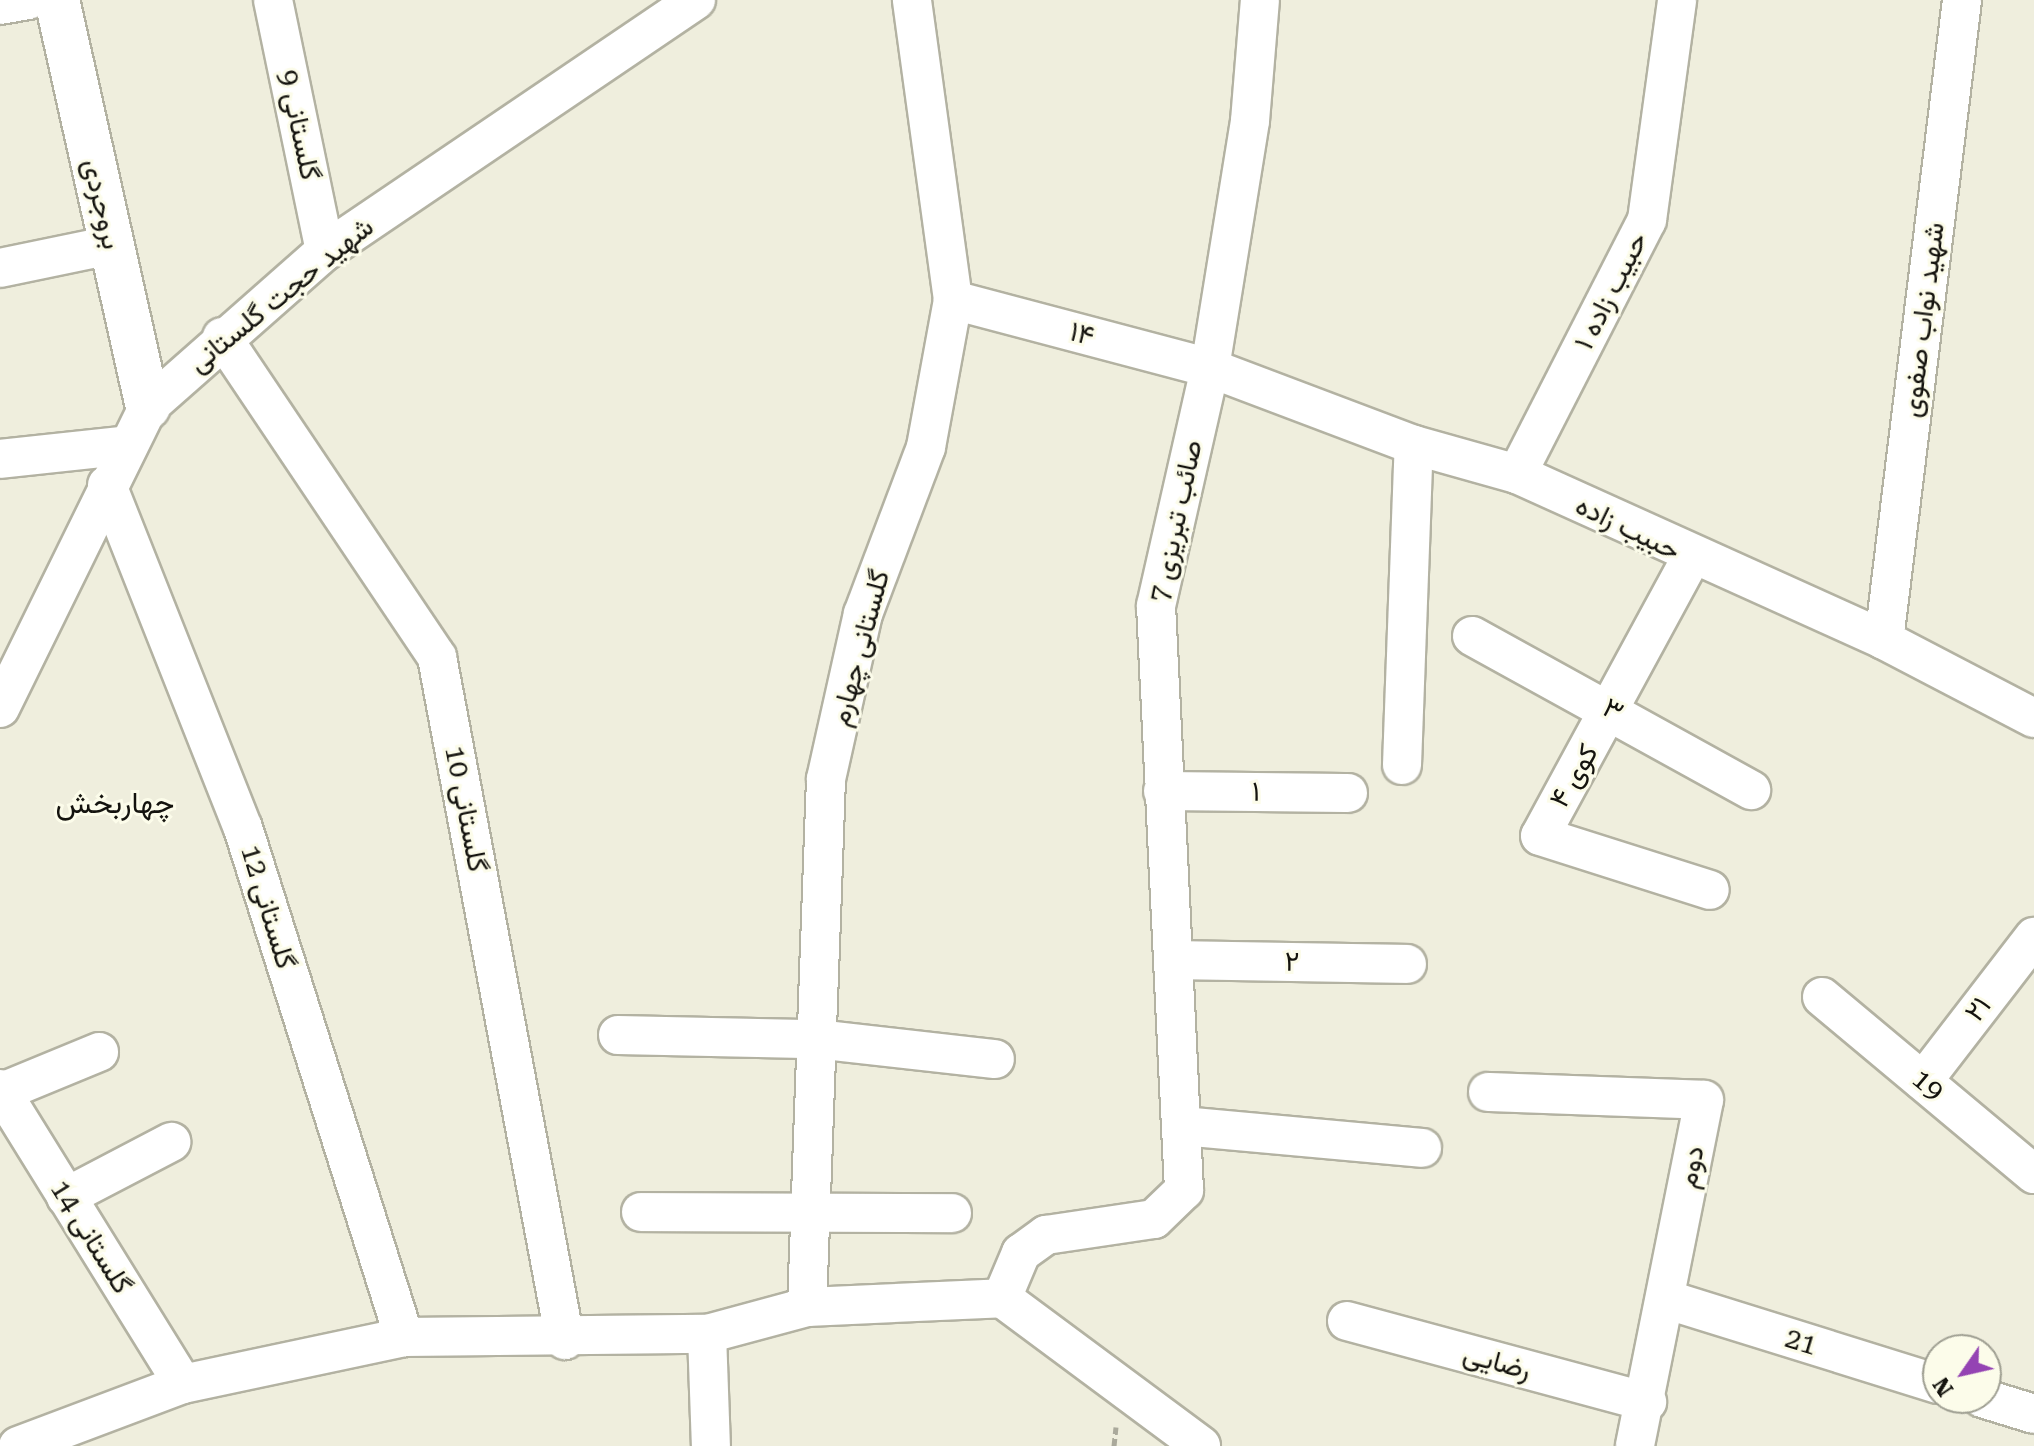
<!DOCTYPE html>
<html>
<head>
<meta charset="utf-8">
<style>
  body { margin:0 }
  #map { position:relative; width:2034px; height:1446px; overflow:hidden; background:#efeedd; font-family:"Roboto Serif",Vazirmatn,serif }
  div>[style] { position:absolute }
  .path>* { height:5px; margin-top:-2.5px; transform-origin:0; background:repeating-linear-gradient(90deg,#aaa99b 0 8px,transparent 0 12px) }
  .roads { filter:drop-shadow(2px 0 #b3b2a2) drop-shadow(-2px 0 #b3b2a2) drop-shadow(0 2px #b3b2a2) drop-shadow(0 -2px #b3b2a2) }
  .street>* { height:38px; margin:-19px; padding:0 19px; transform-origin:19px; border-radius:19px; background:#fff }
  .secondary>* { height:44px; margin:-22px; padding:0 22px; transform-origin:22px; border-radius:22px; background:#fff }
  span { translate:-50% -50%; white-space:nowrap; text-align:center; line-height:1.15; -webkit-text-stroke:6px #fcfcea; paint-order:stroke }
  .street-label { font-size:28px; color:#14130e }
  .neighbourhood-label { font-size:30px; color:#14130e }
  .north { position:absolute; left:1922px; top:1334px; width:80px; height:80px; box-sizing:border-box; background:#fcfcea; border:2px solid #9f9f92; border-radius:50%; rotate:236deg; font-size:22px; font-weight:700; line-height:32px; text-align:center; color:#14130e }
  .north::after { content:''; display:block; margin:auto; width:28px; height:36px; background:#9443b3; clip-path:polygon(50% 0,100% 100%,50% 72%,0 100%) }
</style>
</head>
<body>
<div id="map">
  <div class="path">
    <i style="left:1114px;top:1446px;width:19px;rotate:-84deg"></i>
  </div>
  <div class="roads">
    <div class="street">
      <i style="left:273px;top:0;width:256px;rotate:78.3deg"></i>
      <i style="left:0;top:5px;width:29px;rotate:-10deg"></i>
      <i style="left:0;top:268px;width:113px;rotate:-11.7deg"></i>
      <i style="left:953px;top:300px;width:266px;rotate:14.8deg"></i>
      <i style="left:1210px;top:368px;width:218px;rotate:20.7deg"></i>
      <i style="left:1414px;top:445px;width:107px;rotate:15.7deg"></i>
      <i style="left:1517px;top:474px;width:403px;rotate:24.3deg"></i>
      <i style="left:1884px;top:640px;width:169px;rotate:27.5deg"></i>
      <i style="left:222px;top:337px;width:386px;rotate:56.1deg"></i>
      <i style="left:437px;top:657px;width:695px;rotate:79.39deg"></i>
      <i style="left:0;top:459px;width:129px;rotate:-6.2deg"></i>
      <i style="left:1517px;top:474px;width:285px;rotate:-62.9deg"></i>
      <i style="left:1647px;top:220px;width:222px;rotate:-82.2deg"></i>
      <i style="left:107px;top:485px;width:369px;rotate:68.4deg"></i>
      <i style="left:243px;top:828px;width:534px;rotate:72.45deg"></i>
      <i style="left:1691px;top:558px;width:316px;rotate:118.5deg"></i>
      <i style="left:1540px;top:836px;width:178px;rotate:17.6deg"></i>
      <i style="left:1472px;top:636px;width:319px;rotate:28.9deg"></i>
      <i style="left:1884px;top:640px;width:645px;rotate:-83.05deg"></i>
      <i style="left:0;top:708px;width:335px;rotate:-63.8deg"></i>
      <i style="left:148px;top:407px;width:236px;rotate:-41.4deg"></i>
      <i style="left:325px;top:251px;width:448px;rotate:-34.1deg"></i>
      <i style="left:1402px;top:765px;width:320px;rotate:-87.9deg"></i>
      <i style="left:1163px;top:791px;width:185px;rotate:0.6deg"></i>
      <i style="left:1176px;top:960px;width:231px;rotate:1deg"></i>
      <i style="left:1822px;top:997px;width:276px;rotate:39.9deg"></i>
      <i style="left:618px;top:1035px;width:198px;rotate:1.2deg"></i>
      <i style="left:816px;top:1039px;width:180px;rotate:6.4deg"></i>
      <i style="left:1923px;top:1081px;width:182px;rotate:-52.4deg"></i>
      <i style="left:0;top:1089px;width:347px;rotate:58.2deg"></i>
      <i style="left:2px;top:1092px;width:105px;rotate:-22.4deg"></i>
      <i style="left:1488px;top:1092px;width:216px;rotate:2.1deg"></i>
      <i style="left:1704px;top:1100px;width:353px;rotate:101.3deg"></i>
      <i style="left:1182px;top:1126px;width:241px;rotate:5.2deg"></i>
      <i style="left:66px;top:1197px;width:119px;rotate:-27.6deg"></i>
      <i style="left:641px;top:1212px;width:311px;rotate:0.2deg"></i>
      <i style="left:1002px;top:1298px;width:49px;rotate:-67.1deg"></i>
      <i style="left:1021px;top:1253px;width:31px;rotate:-36deg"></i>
      <i style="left:1046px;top:1235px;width:109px;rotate:-8.4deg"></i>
      <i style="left:1154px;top:1219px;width:42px;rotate:-44deg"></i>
      <i style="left:1184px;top:1190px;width:585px;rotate:-92.74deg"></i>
      <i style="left:1156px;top:606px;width:244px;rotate:-77.2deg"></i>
      <i style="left:1210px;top:368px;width:250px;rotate:-80.8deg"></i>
      <i style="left:1250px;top:121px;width:121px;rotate:-85.3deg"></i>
      <i style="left:1002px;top:1298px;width:248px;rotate:36.6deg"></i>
      <i style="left:1665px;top:1299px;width:286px;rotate:17.3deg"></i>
      <i style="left:807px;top:1307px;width:528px;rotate:-87.94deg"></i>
      <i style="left:826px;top:779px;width:169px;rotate:-77.4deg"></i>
      <i style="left:863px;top:614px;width:178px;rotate:-69.3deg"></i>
      <i style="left:926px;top:447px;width:149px;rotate:-79.6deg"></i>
      <i style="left:953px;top:300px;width:303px;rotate:-97.8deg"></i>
      <i style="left:1347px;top:1321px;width:311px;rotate:15.1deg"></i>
      <i style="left:707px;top:1334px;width:112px;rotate:88deg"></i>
      <i style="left:1982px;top:1398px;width:54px;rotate:17.1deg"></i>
      <i style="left:18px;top:1446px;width:176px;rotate:-20.6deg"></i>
      <i style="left:183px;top:1384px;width:226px;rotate:-12deg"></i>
      <i style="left:404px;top:1337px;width:303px;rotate:-0.6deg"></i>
      <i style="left:707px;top:1334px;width:104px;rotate:-15.1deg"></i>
      <i style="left:807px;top:1307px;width:195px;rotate:-2.6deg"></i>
    </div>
    <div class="secondary">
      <i style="left:57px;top:0;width:417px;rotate:77.4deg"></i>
    </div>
  </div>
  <div class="street-label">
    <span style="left:299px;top:125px;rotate:78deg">گلستانی 9</span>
    <span style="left:102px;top:204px;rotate:77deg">بروجردی</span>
    <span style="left:1611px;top:291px;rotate:-63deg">حبیب زاده ۱</span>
    <span style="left:281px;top:295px;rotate:-39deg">شهید حجت گلستانی</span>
    <span style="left:1923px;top:320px;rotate:-83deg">شهید نواب صفوی</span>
    <span style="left:1082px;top:334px;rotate:15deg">۱۴</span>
    <span style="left:1176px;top:521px;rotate:-78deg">صائب تبریزی 7</span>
    <span style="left:1628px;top:528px;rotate:26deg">حبیب زاده</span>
    <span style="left:860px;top:648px;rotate:-75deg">گلستانی چهارم</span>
    <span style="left:1613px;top:710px;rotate:29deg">۳</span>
    <span style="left:1574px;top:776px;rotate:-60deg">کوی ۴</span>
    <span style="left:1256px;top:792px;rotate:1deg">۱</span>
    <span style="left:466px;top:809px;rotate:79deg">گلستانی 10</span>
    <span style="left:268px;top:907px;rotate:73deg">گلستانی 12</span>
    <span style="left:1292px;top:962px;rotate:1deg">۲</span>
    <span style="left:1978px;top:1009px;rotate:-52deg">۲۱</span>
    <span style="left:1928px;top:1085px;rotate:40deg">19</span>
    <span style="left:1691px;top:1167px;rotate:-79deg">دوم</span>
    <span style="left:91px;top:1237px;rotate:58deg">گلستانی 14</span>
    <span style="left:1801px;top:1342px;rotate:17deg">21</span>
    <span style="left:1497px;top:1362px;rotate:15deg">رضایی</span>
  </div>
  <div class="neighbourhood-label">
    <span style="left:115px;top:803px">چهاربخش</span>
  </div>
  <div class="north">N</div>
</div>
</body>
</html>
